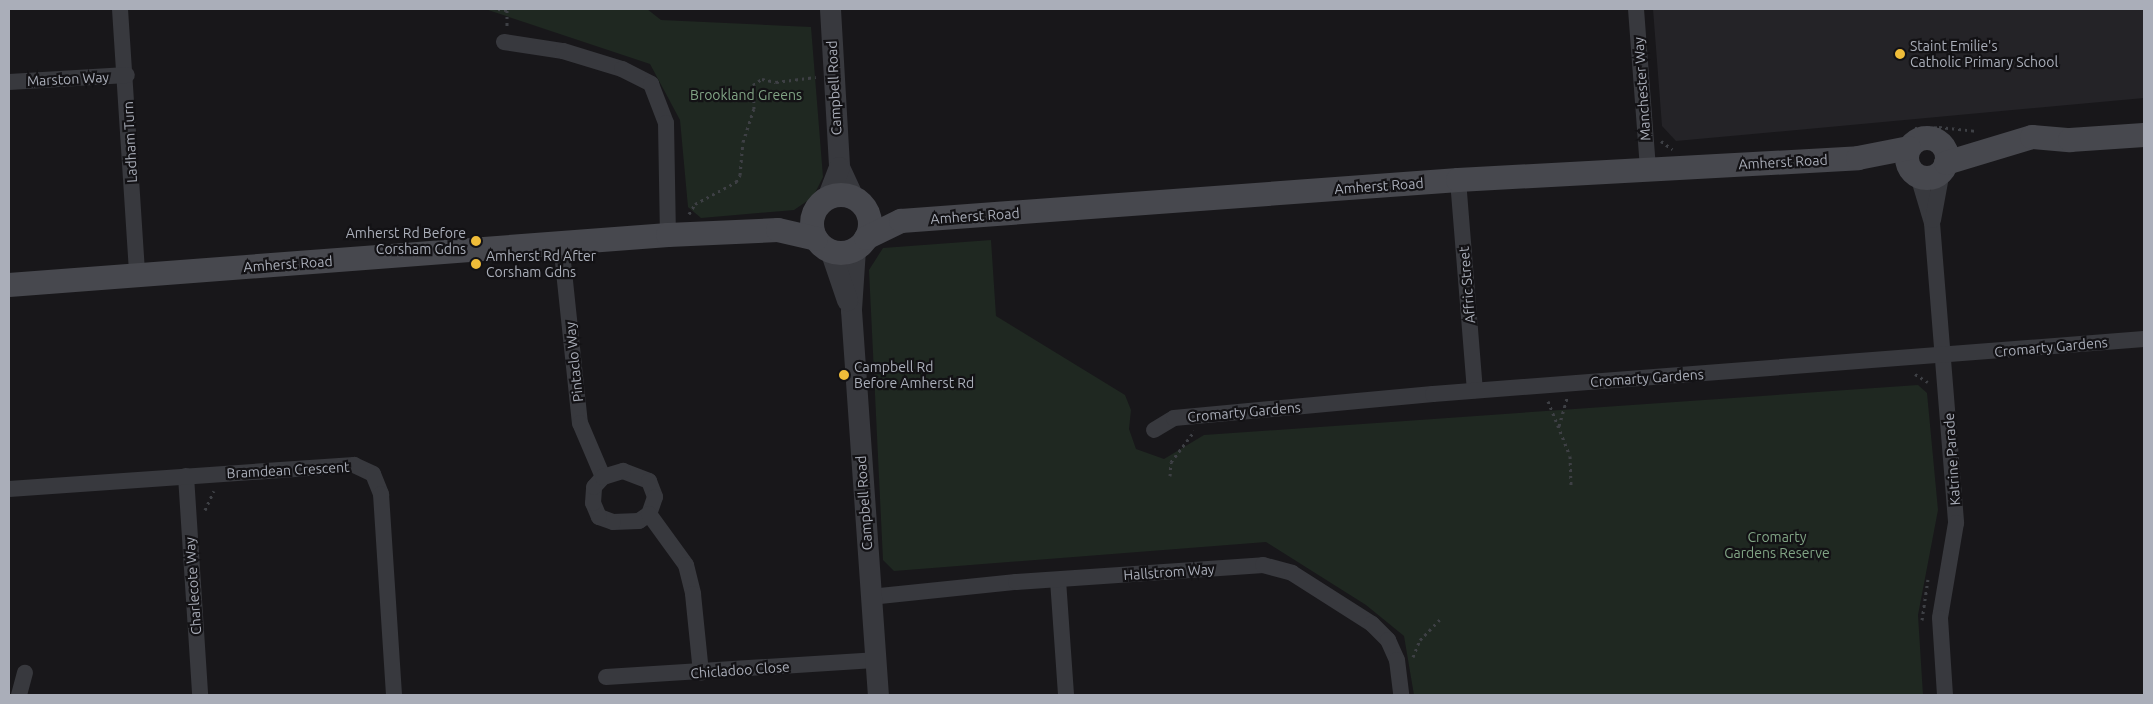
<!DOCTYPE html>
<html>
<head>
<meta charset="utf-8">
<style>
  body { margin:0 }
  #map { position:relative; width:2153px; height:704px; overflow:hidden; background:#18171a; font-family:Ubuntu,sans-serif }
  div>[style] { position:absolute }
  .built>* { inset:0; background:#242327 }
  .green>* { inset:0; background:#1f2821 }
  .path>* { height:3px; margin-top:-1.5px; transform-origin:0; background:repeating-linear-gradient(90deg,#3e4045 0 2.5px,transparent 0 6.5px) }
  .minor>* { height:16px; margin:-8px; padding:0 8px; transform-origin:8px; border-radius:8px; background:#38393e }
  .tertiary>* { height:21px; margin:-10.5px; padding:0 10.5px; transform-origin:10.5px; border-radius:10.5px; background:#38393e }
  .secondary>* { height:24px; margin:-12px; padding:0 12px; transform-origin:12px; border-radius:12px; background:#47484e }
  .secondary>.ring { margin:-12px; padding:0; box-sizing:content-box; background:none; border:24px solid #47484e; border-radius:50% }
  .dots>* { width:14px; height:14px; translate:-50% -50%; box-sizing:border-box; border:2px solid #131215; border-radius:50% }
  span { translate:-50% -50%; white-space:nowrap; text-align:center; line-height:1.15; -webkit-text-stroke:4.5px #131215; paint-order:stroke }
  .poi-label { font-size:14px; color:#aaaeb9 }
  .left { translate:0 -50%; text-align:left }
  .right { translate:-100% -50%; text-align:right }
  .street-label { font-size:14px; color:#aaaeb9 }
  .park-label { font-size:14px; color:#81a485 }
  .frame { position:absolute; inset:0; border:10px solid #aaaeb9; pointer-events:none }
</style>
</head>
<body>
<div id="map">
  <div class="built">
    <i style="clip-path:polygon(1653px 9px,2144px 9px,2144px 98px,1676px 141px,1662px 126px)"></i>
  </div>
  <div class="green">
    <i style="clip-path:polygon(485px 9px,647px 9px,661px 20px,811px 27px,823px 177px,813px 197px,794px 210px,701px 218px,688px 207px,680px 120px,650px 64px)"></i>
    <i style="clip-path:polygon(991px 240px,996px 316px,1125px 395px,1131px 410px,1129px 429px,1136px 449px,1164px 459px,1204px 435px,1918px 385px,1927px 393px,1938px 510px,1918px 615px,1923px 695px,1414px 695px,1404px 636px,1366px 605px,1266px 542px,894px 571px,883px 560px,869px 270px,883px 248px)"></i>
  </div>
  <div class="path">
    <i style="left:498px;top:9px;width:9px;rotate:6deg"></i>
    <i style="left:507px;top:10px;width:17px;rotate:90deg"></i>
    <i style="left:1915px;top:128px;width:24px;rotate:-2deg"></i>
    <i style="left:1939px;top:127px;width:37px;rotate:6deg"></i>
    <i style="left:1661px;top:141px;width:14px;rotate:36deg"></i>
    <i style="left:689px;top:214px;width:12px;rotate:-59deg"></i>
    <i style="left:695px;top:204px;width:47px;rotate:-28.2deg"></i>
    <i style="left:736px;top:182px;width:8px;rotate:-60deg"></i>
    <i style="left:740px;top:175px;width:33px;rotate:-85deg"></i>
    <i style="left:743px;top:142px;width:35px;rotate:-72deg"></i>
    <i style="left:754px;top:109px;width:24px;rotate:-92deg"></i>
    <i style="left:753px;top:85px;width:11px;rotate:-34deg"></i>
    <i style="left:762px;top:79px;width:14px;rotate:12deg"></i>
    <i style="left:776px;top:82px;width:40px;rotate:-7.1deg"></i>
    <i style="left:1915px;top:374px;width:15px;rotate:32deg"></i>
    <i style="left:1548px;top:401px;width:59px;rotate:68.2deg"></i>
    <i style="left:1570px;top:456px;width:32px;rotate:88deg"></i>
    <i style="left:1559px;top:426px;width:29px;rotate:-74deg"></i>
    <i style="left:1170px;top:476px;width:14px;rotate:-86deg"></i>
    <i style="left:1171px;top:462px;width:39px;rotate:-53deg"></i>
    <i style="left:205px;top:510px;width:21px;rotate:-65deg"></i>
    <i style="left:1922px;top:620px;width:41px;rotate:-81.7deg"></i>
    <i style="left:1413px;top:657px;width:18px;rotate:-68deg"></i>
    <i style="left:1420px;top:640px;width:32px;rotate:-46deg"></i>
  </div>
  <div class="minor">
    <i style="left:120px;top:9px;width:267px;rotate:86.3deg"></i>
    <i style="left:1636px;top:9px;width:159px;rotate:85.7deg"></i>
    <i style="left:504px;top:42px;width:60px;rotate:8.7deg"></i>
    <i style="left:563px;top:51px;width:62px;rotate:17deg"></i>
    <i style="left:622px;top:69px;width:33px;rotate:27deg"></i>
    <i style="left:651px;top:84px;width:42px;rotate:69deg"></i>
    <i style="left:666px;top:123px;width:112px;rotate:89deg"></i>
    <i style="left:9px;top:82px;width:118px;rotate:-3.4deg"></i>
    <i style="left:1918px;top:176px;width:49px;rotate:73.4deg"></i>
    <i style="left:1932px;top:223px;width:301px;rotate:85.4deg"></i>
    <i style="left:1956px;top:523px;width:96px;rotate:99.6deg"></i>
    <i style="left:1940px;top:618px;width:77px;rotate:86.3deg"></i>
    <i style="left:1458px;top:180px;width:211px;rotate:85.4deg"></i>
    <i style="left:1933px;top:220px;width:50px;rotate:-79.6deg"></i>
    <i style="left:561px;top:243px;width:181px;rotate:84deg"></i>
    <i style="left:580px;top:423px;width:59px;rotate:66.9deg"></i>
    <i style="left:1154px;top:430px;width:23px;rotate:-31deg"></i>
    <i style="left:1174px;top:418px;width:260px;rotate:-5.3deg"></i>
    <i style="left:1433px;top:394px;width:713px;rotate:-4.42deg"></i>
    <i style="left:623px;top:471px;width:28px;rotate:21deg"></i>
    <i style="left:649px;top:481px;width:17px;rotate:69deg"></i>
    <i style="left:655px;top:497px;width:18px;rotate:109deg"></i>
    <i style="left:649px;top:514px;width:12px;rotate:145deg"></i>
    <i style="left:639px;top:521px;width:26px;rotate:178deg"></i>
    <i style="left:613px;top:522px;width:15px;rotate:-160deg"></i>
    <i style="left:599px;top:517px;width:15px;rotate:-113deg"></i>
    <i style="left:593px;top:503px;width:16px;rotate:-86deg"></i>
    <i style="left:594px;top:487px;width:13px;rotate:-48deg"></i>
    <i style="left:603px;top:477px;width:21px;rotate:-17deg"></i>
    <i style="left:186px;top:476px;width:219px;rotate:86.3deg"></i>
    <i style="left:9px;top:489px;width:346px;rotate:-4deg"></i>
    <i style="left:354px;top:465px;width:21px;rotate:25deg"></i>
    <i style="left:373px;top:474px;width:22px;rotate:68deg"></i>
    <i style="left:381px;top:494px;width:201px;rotate:86.3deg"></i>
    <i style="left:649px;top:514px;width:63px;rotate:54deg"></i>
    <i style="left:686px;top:565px;width:30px;rotate:76deg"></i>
    <i style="left:693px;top:594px;width:79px;rotate:84.2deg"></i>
    <i style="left:1058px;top:580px;width:115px;rotate:86deg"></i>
    <i style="left:870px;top:597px;width:147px;rotate:-5.9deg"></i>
    <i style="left:1016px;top:582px;width:248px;rotate:-3.9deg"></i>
    <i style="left:1263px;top:565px;width:30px;rotate:15deg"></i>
    <i style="left:1292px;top:573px;width:95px;rotate:32.5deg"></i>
    <i style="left:1372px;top:624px;width:23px;rotate:45deg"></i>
    <i style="left:1388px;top:640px;width:22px;rotate:66deg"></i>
    <i style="left:1397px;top:660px;width:35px;rotate:83deg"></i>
    <i style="left:606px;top:677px;width:269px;rotate:-3.6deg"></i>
    <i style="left:19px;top:695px;width:23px;rotate:-75deg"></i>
  </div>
  <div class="tertiary">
    <i style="left:830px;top:9px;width:158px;rotate:86.7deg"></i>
    <i style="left:839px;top:167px;width:33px;rotate:65deg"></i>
    <i style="left:827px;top:198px;width:33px;rotate:-69deg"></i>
    <i style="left:855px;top:249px;width:61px;rotate:93.8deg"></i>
    <i style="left:851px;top:310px;width:386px;rotate:86deg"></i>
    <i style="left:830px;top:250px;width:53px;rotate:71.2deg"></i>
  </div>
  <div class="secondary">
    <i class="ring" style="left:1907px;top:138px;width:16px;height:16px"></i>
    <i style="left:1946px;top:163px;width:90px;rotate:-16.8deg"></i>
    <i style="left:2032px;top:137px;width:38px;rotate:5deg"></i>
    <i style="left:2070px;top:140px;width:74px;rotate:-3.9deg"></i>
    <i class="ring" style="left:812px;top:195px;width:34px;height:34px"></i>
    <i style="left:866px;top:238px;width:39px;rotate:-26deg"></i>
    <i style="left:901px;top:221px;width:559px;rotate:-4.21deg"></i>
    <i style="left:1458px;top:180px;width:401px;rotate:-3.1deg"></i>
    <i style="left:1858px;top:158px;width:52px;rotate:-11.1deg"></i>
    <i style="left:9px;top:285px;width:661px;rotate:-4.34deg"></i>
    <i style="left:668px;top:235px;width:110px;rotate:-2.6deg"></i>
    <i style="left:778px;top:230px;width:39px;rotate:13deg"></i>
  </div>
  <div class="dots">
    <i style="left:1900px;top:54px;background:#f0bd39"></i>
    <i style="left:476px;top:241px;background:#f0bd39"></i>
    <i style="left:476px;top:264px;background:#f0bd39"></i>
    <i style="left:844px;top:375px;background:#f0bd39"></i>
  </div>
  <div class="poi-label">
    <span class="left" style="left:1910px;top:54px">Staint Emilie's<br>Catholic Primary School</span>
    <span class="right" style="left:466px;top:241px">Amherst Rd Before<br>Corsham Gdns</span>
    <span class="left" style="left:486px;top:264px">Amherst Rd After<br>Corsham Gdns</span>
    <span class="left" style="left:854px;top:375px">Campbell Rd<br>Before Amherst Rd</span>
  </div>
  <div class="street-label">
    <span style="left:68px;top:79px;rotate:-3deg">Marston Way</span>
    <span style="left:834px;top:88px;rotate:-93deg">Campbell Road</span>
    <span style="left:1642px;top:89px;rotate:-94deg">Manchester Way</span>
    <span style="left:130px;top:142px;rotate:-93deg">Ladham Turn</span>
    <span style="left:1783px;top:162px;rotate:-3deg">Amherst Road</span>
    <span style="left:1379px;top:186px;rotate:-4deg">Amherst Road</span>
    <span style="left:975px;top:216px;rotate:-4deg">Amherst Road</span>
    <span style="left:288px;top:264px;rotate:-4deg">Amherst Road</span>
    <span style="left:1467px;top:285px;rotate:-95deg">Affric Street</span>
    <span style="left:2051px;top:347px;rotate:-5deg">Cromarty Gardens</span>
    <span style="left:574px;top:362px;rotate:-96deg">Pintaclo Way</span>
    <span style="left:1647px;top:378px;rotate:-4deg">Cromarty Gardens</span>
    <span style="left:1244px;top:412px;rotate:-5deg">Cromarty Gardens</span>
    <span style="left:1952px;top:459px;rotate:-94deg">Katrine Parade</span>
    <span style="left:288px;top:470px;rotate:-3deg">Bramdean Crescent</span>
    <span style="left:864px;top:503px;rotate:-94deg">Campbell Road</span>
    <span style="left:1169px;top:572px;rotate:-4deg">Hallstrom Way</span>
    <span style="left:193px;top:586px;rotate:-94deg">Charlecote Way</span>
    <span style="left:740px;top:670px;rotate:-4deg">Chicladoo Close</span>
  </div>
  <div class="park-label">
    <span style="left:746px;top:95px">Brookland Greens</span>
    <span style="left:1777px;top:545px">Cromarty<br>Gardens Reserve</span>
  </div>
  <div class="frame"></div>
</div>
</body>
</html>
